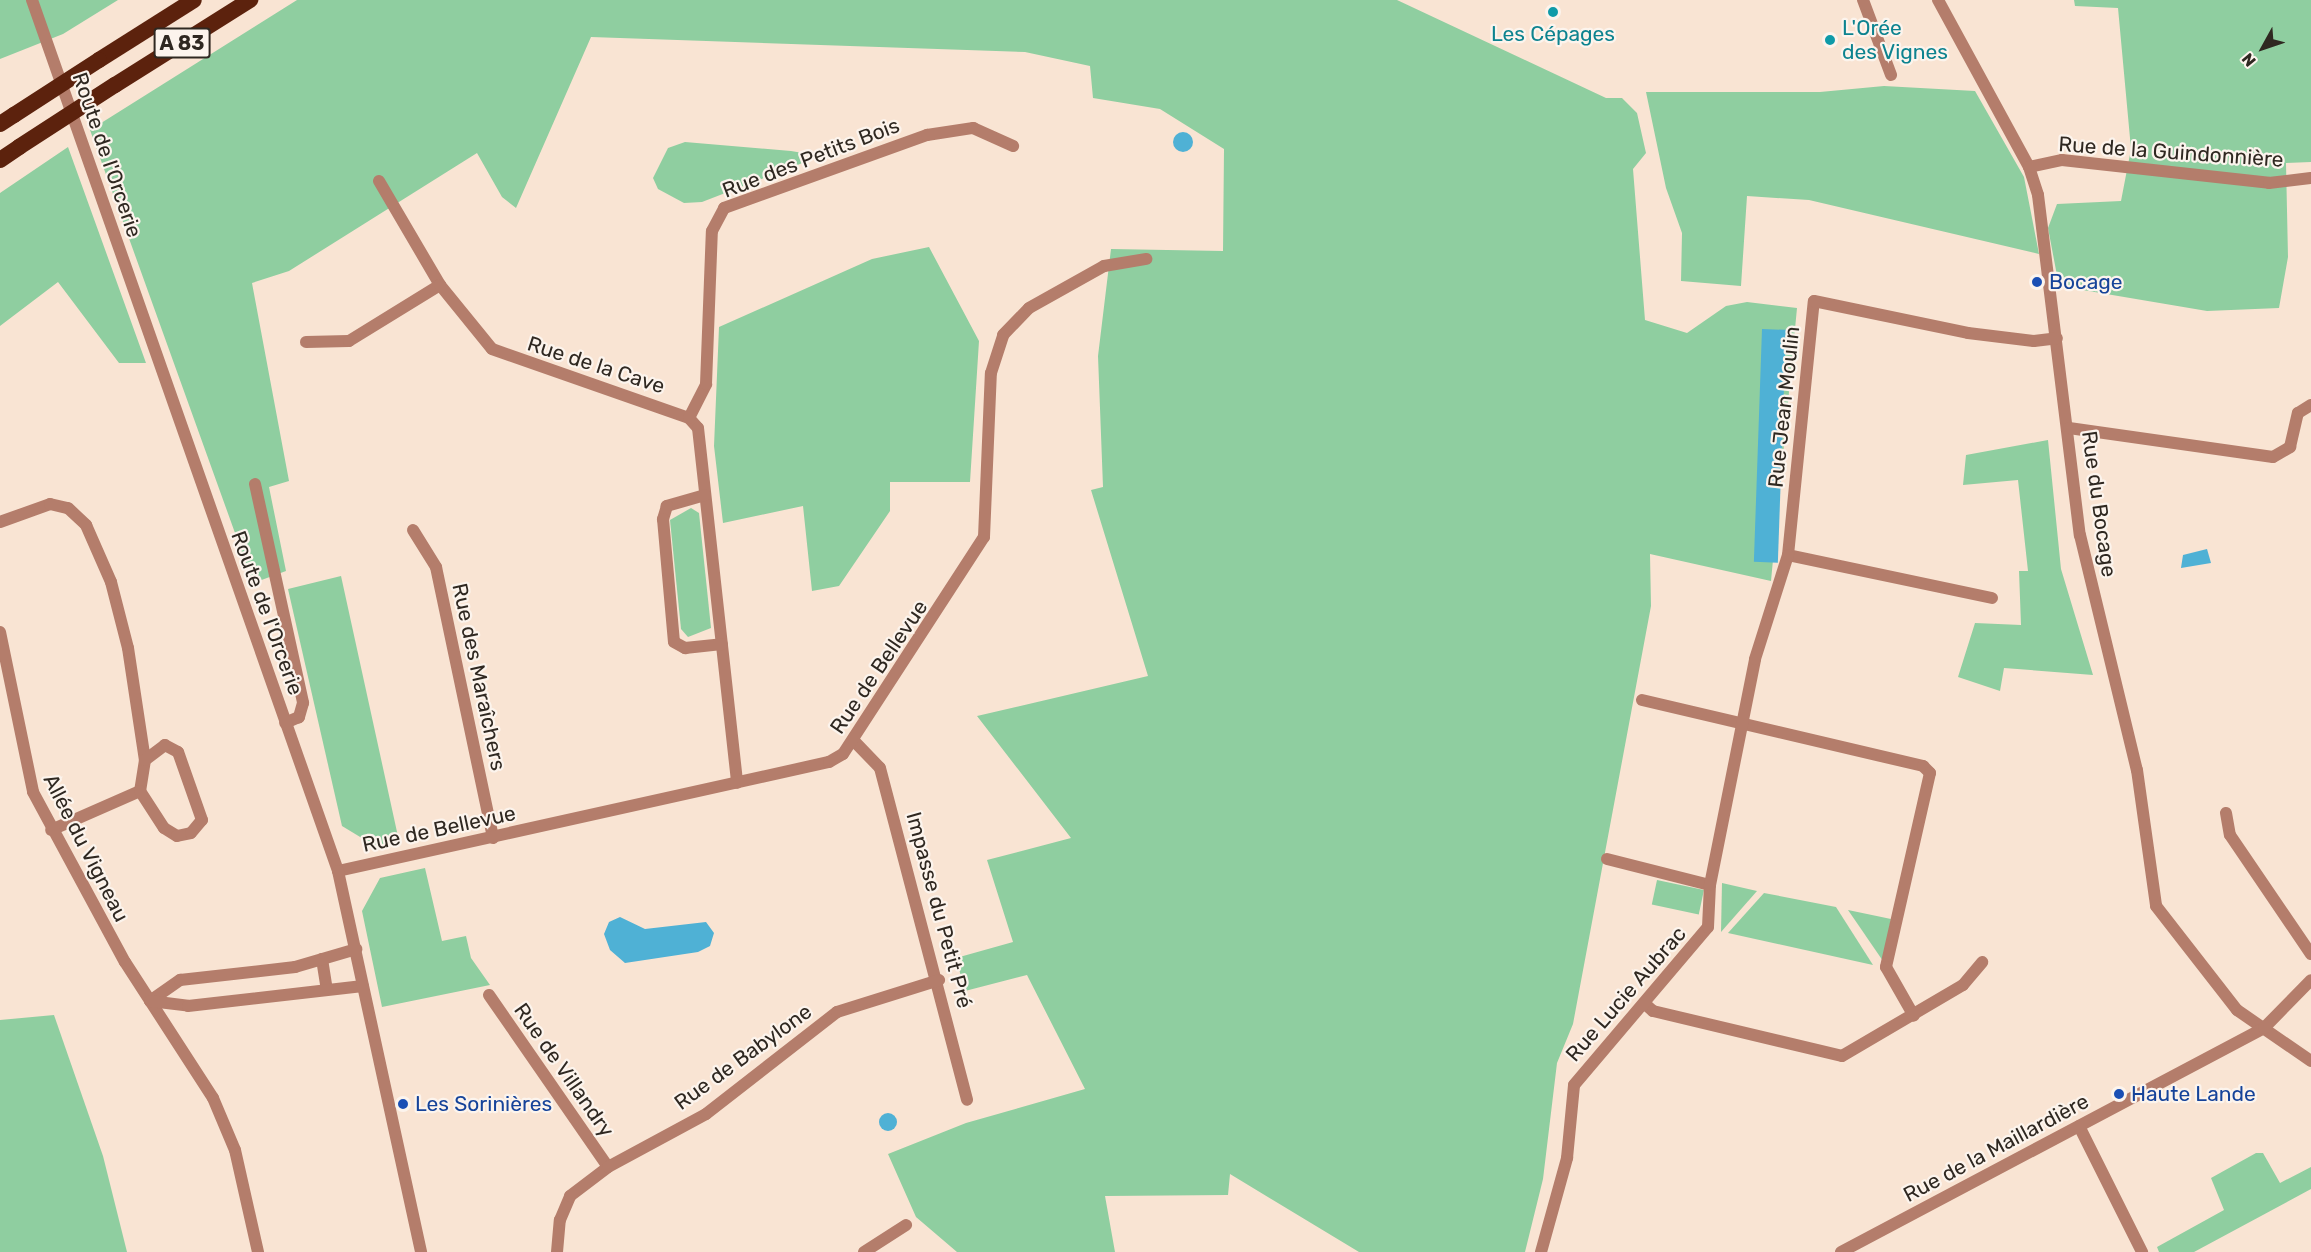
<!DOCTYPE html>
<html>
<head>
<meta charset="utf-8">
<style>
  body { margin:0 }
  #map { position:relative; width:2311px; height:1252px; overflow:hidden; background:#f9e4d3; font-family:Rubik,sans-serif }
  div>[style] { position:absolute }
  .green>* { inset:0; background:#8fcea0; transform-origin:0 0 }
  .water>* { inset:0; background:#4fb1d5; transform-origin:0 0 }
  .round { border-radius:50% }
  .minor>* { height:12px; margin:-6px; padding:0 6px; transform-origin:6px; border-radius:6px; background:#b47d6b }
  .tertiary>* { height:12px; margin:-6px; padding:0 6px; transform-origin:6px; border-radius:6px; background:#b47d6b }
  .trunk>* { height:16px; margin:-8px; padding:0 8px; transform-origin:8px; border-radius:8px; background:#5c220d }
  .trunk-bridge>* { height:16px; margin:-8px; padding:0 8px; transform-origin:8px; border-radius:8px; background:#5c220d }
  .dots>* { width:16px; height:16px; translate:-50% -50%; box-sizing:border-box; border:3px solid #fcf4ed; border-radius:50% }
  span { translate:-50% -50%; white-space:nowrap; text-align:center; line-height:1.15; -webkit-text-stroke:4.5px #fcf4ed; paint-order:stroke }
  .shield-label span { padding:2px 4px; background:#fcf4ed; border:2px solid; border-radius:4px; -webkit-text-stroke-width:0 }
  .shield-label { font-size:20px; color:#2f2821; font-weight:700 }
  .culture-label { font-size:21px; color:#0d838f }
  .left { translate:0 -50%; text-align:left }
  .street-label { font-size:21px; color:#2f2821 }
  .transit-label { font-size:21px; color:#164399 }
  .north { position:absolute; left:2233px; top:18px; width:60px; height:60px; -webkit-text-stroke:4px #fcf4ed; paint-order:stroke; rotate:230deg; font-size:16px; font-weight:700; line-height:24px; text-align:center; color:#2f2821 }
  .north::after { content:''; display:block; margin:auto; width:21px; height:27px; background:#2f2821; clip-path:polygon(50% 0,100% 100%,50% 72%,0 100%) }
</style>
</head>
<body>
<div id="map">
  <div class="green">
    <i style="clip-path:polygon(0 0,118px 0,63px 34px,0 59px)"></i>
    <i style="clip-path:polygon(297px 0,1397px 0,1606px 98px,1622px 98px,1637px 113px,1646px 153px,1633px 169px,1645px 320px,1687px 333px,1726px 306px,1747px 302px,1797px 308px,1771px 581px,1650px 554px,1651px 606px,1573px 1024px,1557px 1063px,1543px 1179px,1525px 1252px,1359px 1252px,1230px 1174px,1228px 1195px,1105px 1196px,1115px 1252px,957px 1252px,916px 1217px,888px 1154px,966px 1123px,1085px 1089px,1027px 975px,965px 991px,956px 958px,1013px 942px,987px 860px,1071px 838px,977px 716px,1148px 676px,1091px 490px,1103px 487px,1098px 356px,1111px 249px,1223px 251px,1224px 149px,1160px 109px,1093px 98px,1090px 66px,1025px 52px,591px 37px,516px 208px,502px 197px,477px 153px,289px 271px,252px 283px,289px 481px,269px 487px,286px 571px,253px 583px,90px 130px)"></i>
    <i style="clip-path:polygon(2074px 0,2311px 0,2311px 162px,2286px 163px,2288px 257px,2279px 308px,2207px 311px,2059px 286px,2048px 228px,2057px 204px,2121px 201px,2131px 149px,2118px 8px,2075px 6px)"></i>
    <i style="clip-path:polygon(1884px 86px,1975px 91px,2024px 177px,2039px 254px,1809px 200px,1747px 196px,1741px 286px,1681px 281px,1682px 233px,1666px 188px,1646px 92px,1820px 92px)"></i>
    <i style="clip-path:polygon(685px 142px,791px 151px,803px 153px,805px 162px,702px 202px,684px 203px,658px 189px,653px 178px,668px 148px)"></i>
    <i style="clip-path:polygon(68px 147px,146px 363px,119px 363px,58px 282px,0 326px,0 193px)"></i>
    <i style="clip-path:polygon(929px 247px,979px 341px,970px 482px,890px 482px,890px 511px,839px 586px,812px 591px,803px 506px,723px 523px,714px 446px,719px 327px,872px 259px)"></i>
    <i style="clip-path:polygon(2048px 440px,2061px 569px,2093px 675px,2004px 668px,2000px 691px,1958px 677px,1975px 623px,2021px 625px,2019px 571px,2028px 571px,2018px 480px,1963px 485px,1966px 455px)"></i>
    <i style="clip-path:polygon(691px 508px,699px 513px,711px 628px,688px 637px,681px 629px,670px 520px)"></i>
    <i style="clip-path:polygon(341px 576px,399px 841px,375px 846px,342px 826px,288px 589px)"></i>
    <i style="clip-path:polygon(425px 868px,442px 941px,466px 936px,471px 958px,490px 985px,382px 1007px,362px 911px,380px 878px)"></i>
    <i style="left:1657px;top:880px;width:48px;height:25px;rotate:12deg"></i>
    <i style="clip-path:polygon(1722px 883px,1757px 891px,1721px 932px)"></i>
    <i style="clip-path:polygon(1764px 893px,1836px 907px,1873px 965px,1728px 933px)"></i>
    <i style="clip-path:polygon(1848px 910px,1891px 919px,1883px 961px)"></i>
    <i style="clip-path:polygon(54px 1015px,103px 1156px,127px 1252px,0 1252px,0 1020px)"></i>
    <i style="clip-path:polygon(2256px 1153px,2263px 1153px,2280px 1183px,2311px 1167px,2311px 1189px,2194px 1252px,2159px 1252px,2157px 1247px,2224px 1210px,2211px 1178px)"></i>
  </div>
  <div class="water">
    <i class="round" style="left:1173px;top:132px;width:20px;height:20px"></i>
    <i style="left:1762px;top:329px;width:24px;height:233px;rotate:2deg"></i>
    <i style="clip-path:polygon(2207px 549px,2211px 563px,2181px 568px,2183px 555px)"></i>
    <i style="clip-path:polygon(620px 917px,645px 929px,706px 922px,714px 933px,710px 946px,698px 952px,625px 963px,610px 950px,604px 934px,609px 922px)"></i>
    <i class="round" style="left:879px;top:1113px;width:18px;height:18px"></i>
  </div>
  <div class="minor">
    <i style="left:1863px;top:0;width:80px;rotate:69.5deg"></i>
    <i style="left:1938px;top:0;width:190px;rotate:61.4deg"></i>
    <i style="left:2029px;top:167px;width:29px;rotate:72deg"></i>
    <i style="left:2038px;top:195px;width:343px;rotate:83deg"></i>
    <i style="left:2080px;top:535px;width:242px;rotate:76.4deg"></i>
    <i style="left:2137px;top:770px;width:137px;rotate:82deg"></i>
    <i style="left:2156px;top:906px;width:132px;rotate:52.1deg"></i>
    <i style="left:2237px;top:1010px;width:90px;rotate:34.6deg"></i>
    <i style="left:2029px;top:167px;width:34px;rotate:-12deg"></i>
    <i style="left:2062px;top:160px;width:208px;rotate:6.3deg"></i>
    <i style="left:2269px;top:183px;width:42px;rotate:-6.8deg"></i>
    <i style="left:379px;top:181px;width:121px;rotate:59.6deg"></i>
    <i style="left:306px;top:342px;width:43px;rotate:-1.3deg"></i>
    <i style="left:349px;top:341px;width:107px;rotate:-31.6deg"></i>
    <i style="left:440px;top:285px;width:82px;rotate:50.9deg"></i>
    <i style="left:492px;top:349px;width:209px;rotate:19.3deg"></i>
    <i style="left:689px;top:418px;width:13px;rotate:48deg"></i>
    <i style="left:698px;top:428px;width:357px;rotate:83.7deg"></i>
    <i style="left:689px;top:418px;width:38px;rotate:-63deg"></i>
    <i style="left:706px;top:384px;width:153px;rotate:-87.8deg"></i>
    <i style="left:712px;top:231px;width:26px;rotate:-62deg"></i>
    <i style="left:724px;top:208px;width:216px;rotate:-19.8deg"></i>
    <i style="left:927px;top:135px;width:47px;rotate:-8.7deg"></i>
    <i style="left:973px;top:128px;width:44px;rotate:24.2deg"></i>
    <i style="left:2069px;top:428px;width:206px;rotate:8.1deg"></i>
    <i style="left:2273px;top:457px;width:20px;rotate:-30deg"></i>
    <i style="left:2290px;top:447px;width:35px;rotate:-77deg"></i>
    <i style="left:2298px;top:413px;width:15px;rotate:-32deg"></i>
    <i style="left:255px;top:484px;width:224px;rotate:77.6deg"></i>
    <i style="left:303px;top:703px;width:15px;rotate:106deg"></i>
    <i style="left:299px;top:717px;width:15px;rotate:157deg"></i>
    <i style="left:705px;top:495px;width:40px;rotate:164deg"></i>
    <i style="left:667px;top:506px;width:14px;rotate:107deg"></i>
    <i style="left:663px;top:519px;width:123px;rotate:84.9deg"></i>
    <i style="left:674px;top:642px;width:13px;rotate:29deg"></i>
    <i style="left:685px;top:648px;width:37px;rotate:-6deg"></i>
    <i style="left:0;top:522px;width:53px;rotate:-19.8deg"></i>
    <i style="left:50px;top:504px;width:18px;rotate:13deg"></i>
    <i style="left:68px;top:508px;width:25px;rotate:43deg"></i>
    <i style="left:86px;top:525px;width:62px;rotate:66.3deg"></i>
    <i style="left:111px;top:582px;width:68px;rotate:75.6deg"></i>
    <i style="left:128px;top:648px;width:113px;rotate:81.4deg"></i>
    <i style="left:145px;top:760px;width:31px;rotate:99deg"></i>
    <i style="left:140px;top:791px;width:97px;rotate:156.3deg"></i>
    <i style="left:413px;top:530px;width:44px;rotate:58.1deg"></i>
    <i style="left:436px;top:567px;width:277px;rotate:78.1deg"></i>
    <i style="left:1992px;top:598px;width:208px;rotate:-168.1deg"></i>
    <i style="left:1788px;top:555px;width:255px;rotate:-84.2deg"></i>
    <i style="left:1814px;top:301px;width:157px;rotate:11.7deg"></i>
    <i style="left:1968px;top:333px;width:66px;rotate:6.9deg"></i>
    <i style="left:2034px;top:341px;width:23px;rotate:-7deg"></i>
    <i style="left:0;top:632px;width:163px;rotate:78.3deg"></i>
    <i style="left:33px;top:792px;width:193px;rotate:61.6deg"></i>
    <i style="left:125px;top:962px;width:162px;rotate:57.1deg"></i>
    <i style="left:213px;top:1098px;width:56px;rotate:67.1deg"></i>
    <i style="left:235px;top:1150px;width:105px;rotate:77.3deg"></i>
    <i style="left:1642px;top:700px;width:289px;rotate:13.2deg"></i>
    <i style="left:1923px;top:766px;width:10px;rotate:45deg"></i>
    <i style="left:1930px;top:773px;width:199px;rotate:102.8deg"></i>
    <i style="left:1886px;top:967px;width:56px;rotate:60.3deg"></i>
    <i style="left:854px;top:741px;width:37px;rotate:46deg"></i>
    <i style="left:880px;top:768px;width:343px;rotate:75.3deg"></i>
    <i style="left:140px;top:791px;width:44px;rotate:57deg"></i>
    <i style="left:164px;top:828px;width:15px;rotate:32deg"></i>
    <i style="left:177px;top:836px;width:14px;rotate:-12deg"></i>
    <i style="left:191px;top:833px;width:17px;rotate:-50deg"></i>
    <i style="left:202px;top:820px;width:72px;rotate:-109.4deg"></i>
    <i style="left:178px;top:752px;width:15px;rotate:-152deg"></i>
    <i style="left:165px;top:745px;width:25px;rotate:143deg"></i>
    <i style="left:2226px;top:813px;width:22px;rotate:80deg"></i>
    <i style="left:2230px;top:835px;width:144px;rotate:55.8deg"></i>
    <i style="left:1607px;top:859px;width:106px;rotate:14.2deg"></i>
    <i style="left:338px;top:871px;width:503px;rotate:-12.52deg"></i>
    <i style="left:829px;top:762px;width:16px;rotate:-30deg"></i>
    <i style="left:843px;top:754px;width:259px;rotate:-57deg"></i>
    <i style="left:984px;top:537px;width:164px;rotate:-87.6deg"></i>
    <i style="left:991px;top:373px;width:40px;rotate:-72deg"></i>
    <i style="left:1003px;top:335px;width:37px;rotate:-46deg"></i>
    <i style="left:1029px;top:308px;width:86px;rotate:-29.2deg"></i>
    <i style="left:1104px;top:266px;width:43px;rotate:-9.5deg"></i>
    <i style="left:322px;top:959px;width:30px;rotate:81deg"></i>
    <i style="left:489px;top:995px;width:209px;rotate:55.3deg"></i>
    <i style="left:150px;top:1001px;width:37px;rotate:-35deg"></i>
    <i style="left:180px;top:980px;width:116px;rotate:-6.4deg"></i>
    <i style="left:295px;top:967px;width:64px;rotate:-16.4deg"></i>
    <i style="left:150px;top:1001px;width:38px;rotate:7deg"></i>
    <i style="left:188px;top:1006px;width:176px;rotate:-6.5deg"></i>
    <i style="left:1644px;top:1003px;width:12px;rotate:42deg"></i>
    <i style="left:1653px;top:1011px;width:194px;rotate:13.4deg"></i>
    <i style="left:1842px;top:1056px;width:140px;rotate:-30.4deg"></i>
    <i style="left:1963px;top:985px;width:30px;rotate:-50deg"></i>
    <i style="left:2079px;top:1126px;width:141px;rotate:63.4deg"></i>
    <i style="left:557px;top:1252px;width:32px;rotate:-85deg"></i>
    <i style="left:560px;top:1220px;width:26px;rotate:-67deg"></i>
    <i style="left:570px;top:1196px;width:48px;rotate:-37.3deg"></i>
    <i style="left:608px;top:1167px;width:111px;rotate:-28.4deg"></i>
    <i style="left:706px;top:1114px;width:166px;rotate:-37.9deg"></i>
    <i style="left:837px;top:1012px;width:107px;rotate:-17.4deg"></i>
    <i style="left:864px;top:1252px;width:50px;rotate:-32.7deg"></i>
    <i style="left:1541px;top:1252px;width:98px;rotate:-74.5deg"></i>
    <i style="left:1567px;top:1158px;width:73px;rotate:-84.5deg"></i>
    <i style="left:1574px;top:1085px;width:207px;rotate:-49.7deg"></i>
    <i style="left:1708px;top:927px;width:42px;rotate:-87.3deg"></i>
    <i style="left:1710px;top:885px;width:230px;rotate:-78.7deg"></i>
    <i style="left:1755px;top:659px;width:109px;rotate:-72.4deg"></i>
  </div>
  <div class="tertiary">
    <i style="left:32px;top:0;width:923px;rotate:70.64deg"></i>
    <i style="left:338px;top:871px;width:390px;rotate:77.7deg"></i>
    <i style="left:1841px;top:1252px;width:479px;rotate:-27.9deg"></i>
    <i style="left:2264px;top:1028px;width:67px;rotate:-45.6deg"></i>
  </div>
  <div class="trunk">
    <i style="left:99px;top:60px;width:112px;rotate:-32.3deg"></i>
    <i style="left:115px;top:85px;width:160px;rotate:-32.2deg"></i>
    <i style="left:0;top:124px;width:17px;rotate:-33deg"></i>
    <i style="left:0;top:160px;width:23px;rotate:-34deg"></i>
  </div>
  <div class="trunk-bridge">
    <i style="left:14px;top:115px;width:101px;rotate:-32.9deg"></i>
    <i style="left:19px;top:147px;width:114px;rotate:-32.9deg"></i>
  </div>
  <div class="dots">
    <i style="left:1553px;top:12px;background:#0f9aa8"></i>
    <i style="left:1830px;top:40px;background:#0f9aa8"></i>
    <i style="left:2037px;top:282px;background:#1a4fb4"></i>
    <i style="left:2119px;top:1094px;background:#1a4fb4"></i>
    <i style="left:403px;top:1104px;background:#1a4fb4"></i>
  </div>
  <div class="shield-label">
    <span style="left:182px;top:43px">A 83</span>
  </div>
  <div class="culture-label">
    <span class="left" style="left:1842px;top:40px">L'Orée<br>des Vignes</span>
    <span style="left:1553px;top:34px">Les Cépages</span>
  </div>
  <div class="street-label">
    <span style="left:2171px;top:152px;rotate:4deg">Rue de la Guindonnière</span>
    <span style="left:107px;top:155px;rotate:71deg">Route de l'Orcerie</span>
    <span style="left:811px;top:158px;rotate:-21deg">Rue des Petits Bois</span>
    <span style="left:596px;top:365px;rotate:18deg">Rue de la Cave</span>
    <span style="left:1784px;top:407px;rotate:-84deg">Rue Jean Moulin</span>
    <span style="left:2099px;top:504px;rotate:82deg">Rue du Bocage</span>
    <span style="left:267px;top:613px;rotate:70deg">Route de l'Orcerie</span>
    <span style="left:879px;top:667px;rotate:-56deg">Rue de Bellevue</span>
    <span style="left:479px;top:677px;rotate:78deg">Rue des Maraîchers</span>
    <span style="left:439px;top:829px;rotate:-12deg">Rue de Bellevue</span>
    <span style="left:86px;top:848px;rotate:63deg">Allée du Vigneau</span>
    <span style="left:939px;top:910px;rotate:75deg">Impasse du Petit Pré</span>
    <span style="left:1626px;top:994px;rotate:-49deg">Rue Lucie Aubrac</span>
    <span style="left:743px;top:1057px;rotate:-36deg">Rue de Babylone</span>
    <span style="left:564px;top:1070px;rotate:55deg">Rue de Villandry</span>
    <span style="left:1996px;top:1148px;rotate:-28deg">Rue de la Maillardière</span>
  </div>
  <div class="transit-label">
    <span class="left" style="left:2049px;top:282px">Bocage</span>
    <span class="left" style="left:2131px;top:1094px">Haute Lande</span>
    <span class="left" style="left:415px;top:1104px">Les Sorinières</span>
  </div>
  <div class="north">N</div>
</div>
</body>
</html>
